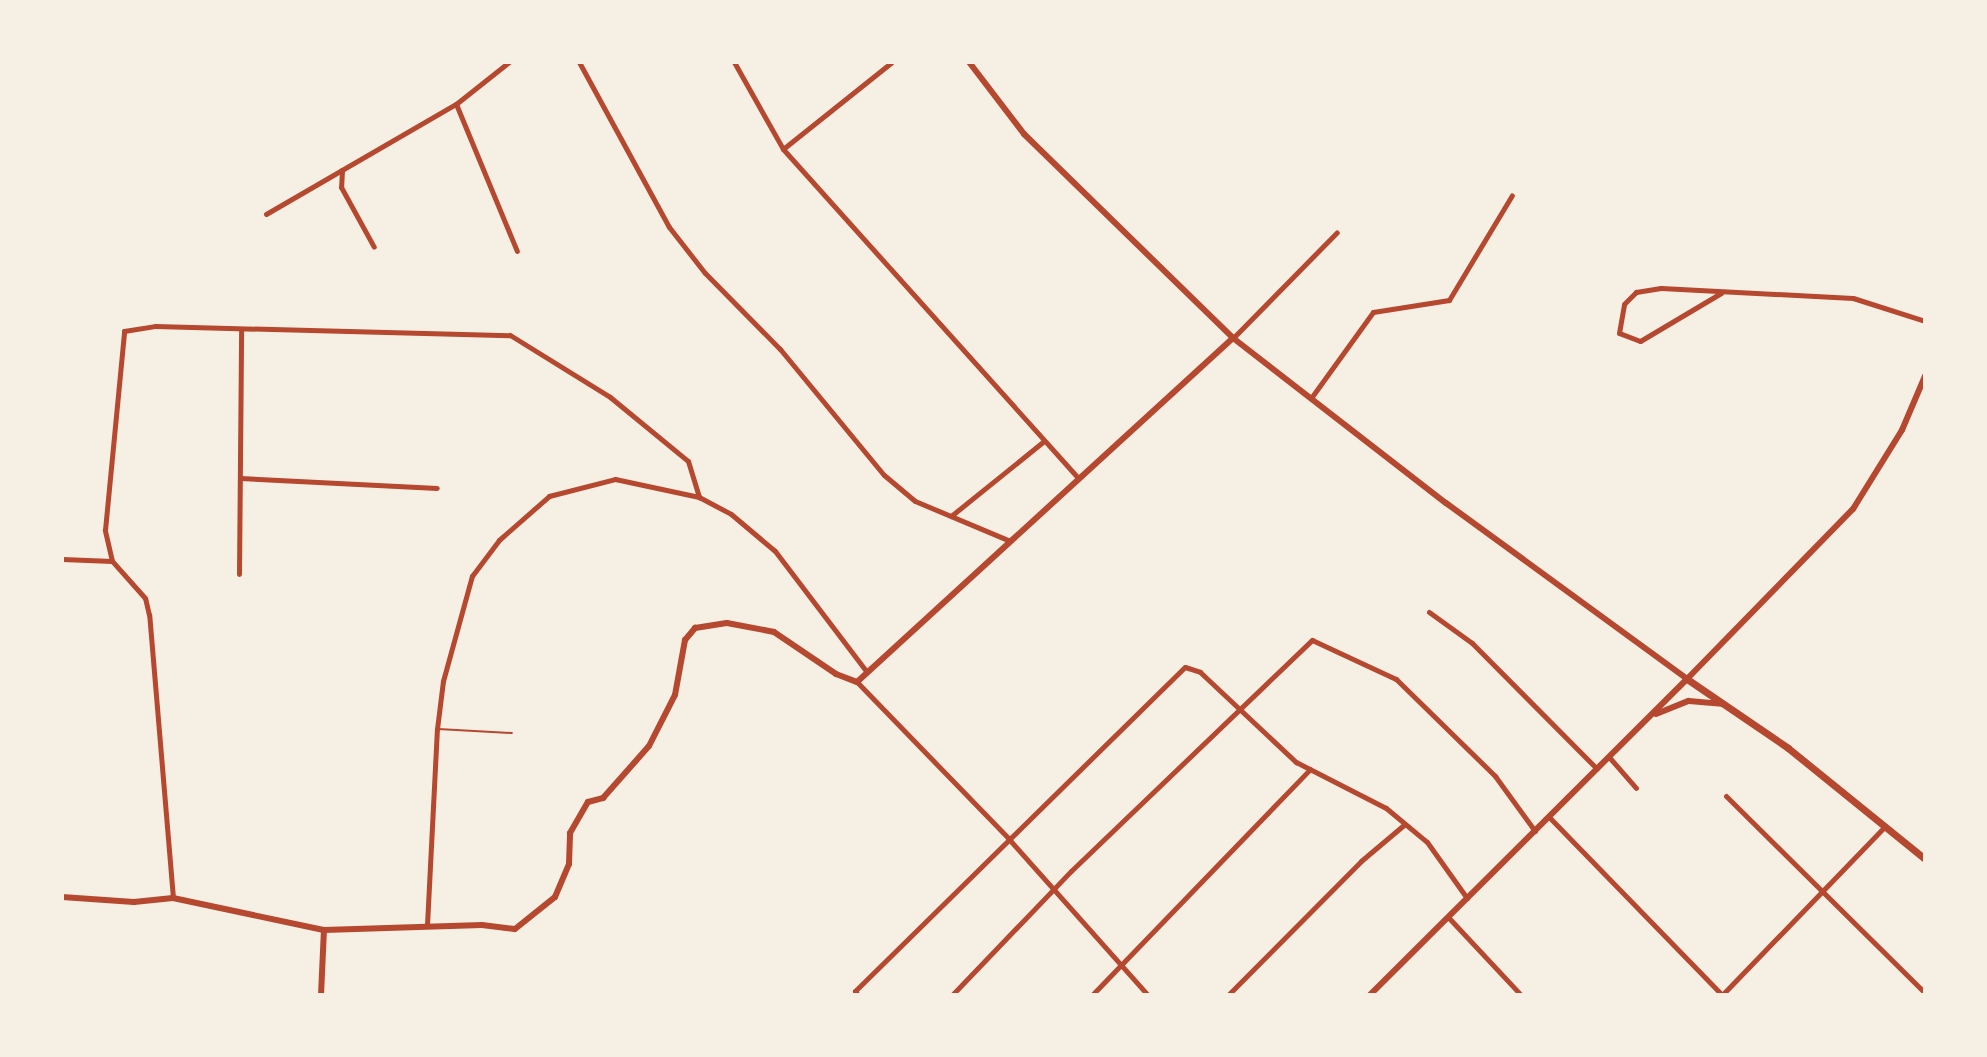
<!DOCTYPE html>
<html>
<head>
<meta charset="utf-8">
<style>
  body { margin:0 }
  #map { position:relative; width:1987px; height:1057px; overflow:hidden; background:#f6efe4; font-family:Inter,sans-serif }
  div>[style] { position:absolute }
  .service>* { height:2px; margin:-1px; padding:0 1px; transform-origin:1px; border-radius:1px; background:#b5482f }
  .minor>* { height:5px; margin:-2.5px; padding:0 2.5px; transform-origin:2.5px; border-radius:2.5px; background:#b5482f }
  .tertiary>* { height:6px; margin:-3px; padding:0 3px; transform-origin:3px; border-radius:3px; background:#b5482f }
  .secondary>* { height:6px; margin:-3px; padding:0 3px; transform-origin:3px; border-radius:3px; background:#b5482f }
  .primary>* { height:7px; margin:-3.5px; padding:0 3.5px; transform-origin:3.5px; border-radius:3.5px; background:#b5482f }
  span { translate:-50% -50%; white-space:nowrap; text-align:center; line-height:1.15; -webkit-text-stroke:8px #f6efe4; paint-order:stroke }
  .frame { position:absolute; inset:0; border:64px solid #f6efe4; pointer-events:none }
</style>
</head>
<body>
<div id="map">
  <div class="service">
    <i style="left:438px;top:729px;width:74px;rotate:3.1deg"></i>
  </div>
  <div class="minor">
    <i style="left:579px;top:62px;width:188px;rotate:61.4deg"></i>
    <i style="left:669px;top:227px;width:58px;rotate:52deg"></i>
    <i style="left:705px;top:273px;width:107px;rotate:45.4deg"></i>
    <i style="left:780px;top:349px;width:163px;rotate:50.5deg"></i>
    <i style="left:884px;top:475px;width:40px;rotate:40deg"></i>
    <i style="left:915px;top:501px;width:101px;rotate:22.8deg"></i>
    <i style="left:734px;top:62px;width:100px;rotate:60.6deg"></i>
    <i style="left:783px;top:149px;width:439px;rotate:48.1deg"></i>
    <i style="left:456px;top:104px;width:159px;rotate:67.5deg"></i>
    <i style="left:783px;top:149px;width:139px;rotate:-38.6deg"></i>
    <i style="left:342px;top:170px;width:17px;rotate:93deg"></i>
    <i style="left:341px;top:187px;width:68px;rotate:61.2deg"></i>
    <i style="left:266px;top:214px;width:220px;rotate:-30.1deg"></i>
    <i style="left:456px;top:104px;width:68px;rotate:-38.4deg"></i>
    <i style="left:1721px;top:293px;width:94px;rotate:149.3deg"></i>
    <i style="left:1640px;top:341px;width:22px;rotate:-159deg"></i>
    <i style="left:1619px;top:333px;width:29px;rotate:-80deg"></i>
    <i style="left:1624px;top:304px;width:17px;rotate:-45deg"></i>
    <i style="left:1636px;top:292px;width:25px;rotate:-9deg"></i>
    <i style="left:1661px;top:288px;width:192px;rotate:3deg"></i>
    <i style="left:1853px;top:298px;width:76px;rotate:17.7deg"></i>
    <i style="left:1233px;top:338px;width:148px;rotate:-45.5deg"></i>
    <i style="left:1311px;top:398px;width:106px;rotate:-54.2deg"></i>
    <i style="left:1373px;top:312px;width:77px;rotate:-9deg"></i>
    <i style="left:1449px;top:300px;width:122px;rotate:-59deg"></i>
    <i style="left:240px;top:478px;width:197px;rotate:2.9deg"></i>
    <i style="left:951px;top:516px;width:119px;rotate:-38.9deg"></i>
    <i style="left:62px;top:559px;width:50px;rotate:2.3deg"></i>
    <i style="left:239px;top:574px;width:245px;rotate:-89.5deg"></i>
    <i style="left:1429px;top:612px;width:53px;rotate:35.8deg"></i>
    <i style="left:1472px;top:643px;width:177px;rotate:45.2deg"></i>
    <i style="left:857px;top:682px;width:217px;rotate:45.9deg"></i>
    <i style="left:1008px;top:838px;width:210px;rotate:48.3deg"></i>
    <i style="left:1609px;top:757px;width:41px;rotate:48.9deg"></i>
    <i style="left:1726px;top:796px;width:280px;rotate:44.7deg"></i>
    <i style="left:1549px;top:817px;width:248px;rotate:45.8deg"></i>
    <i style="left:1722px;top:995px;width:235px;rotate:-46deg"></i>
    <i style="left:173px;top:898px;width:284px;rotate:-94.8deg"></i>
    <i style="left:149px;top:615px;width:17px;rotate:-103deg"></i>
    <i style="left:145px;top:598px;width:50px;rotate:-131.7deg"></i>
    <i style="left:112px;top:561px;width:32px;rotate:-103deg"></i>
    <i style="left:105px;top:530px;width:200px;rotate:-84.5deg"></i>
    <i style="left:124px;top:331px;width:31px;rotate:-9deg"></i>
    <i style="left:155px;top:326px;width:355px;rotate:1.5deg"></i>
    <i style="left:510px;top:335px;width:118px;rotate:31.8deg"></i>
    <i style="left:610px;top:397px;width:101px;rotate:39.4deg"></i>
    <i style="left:688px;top:461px;width:38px;rotate:73deg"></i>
    <i style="left:699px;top:497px;width:36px;rotate:28deg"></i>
    <i style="left:731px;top:514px;width:57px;rotate:40.1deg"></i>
    <i style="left:775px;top:551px;width:152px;rotate:52.8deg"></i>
    <i style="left:1448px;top:917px;width:107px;rotate:46.9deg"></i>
    <i style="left:427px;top:925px;width:196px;rotate:-87.1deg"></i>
    <i style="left:437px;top:729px;width:48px;rotate:-82.9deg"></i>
    <i style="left:443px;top:681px;width:109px;rotate:-74.6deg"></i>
    <i style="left:472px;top:576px;width:45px;rotate:-53.1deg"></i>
    <i style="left:499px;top:540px;width:67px;rotate:-41.3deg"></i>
    <i style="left:549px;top:496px;width:68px;rotate:-14.4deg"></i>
    <i style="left:615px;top:479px;width:86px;rotate:12.1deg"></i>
    <i style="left:858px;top:995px;width:5px;rotate:-127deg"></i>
    <i style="left:855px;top:991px;width:462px;rotate:-44.5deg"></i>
    <i style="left:1185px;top:667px;width:16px;rotate:18deg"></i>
    <i style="left:1200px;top:672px;width:132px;rotate:43.2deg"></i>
    <i style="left:1296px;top:762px;width:101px;rotate:27.1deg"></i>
    <i style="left:1386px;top:808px;width:53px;rotate:39.7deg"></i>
    <i style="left:1427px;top:842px;width:69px;rotate:54.5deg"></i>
    <i style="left:952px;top:995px;width:172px;rotate:-46.2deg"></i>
    <i style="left:1071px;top:871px;width:334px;rotate:-43.8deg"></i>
    <i style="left:1312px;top:640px;width:93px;rotate:24.9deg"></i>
    <i style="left:1396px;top:679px;width:139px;rotate:44.4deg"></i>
    <i style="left:1495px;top:776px;width:68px;rotate:54deg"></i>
    <i style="left:1092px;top:995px;width:314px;rotate:-46deg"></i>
    <i style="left:1228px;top:995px;width:189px;rotate:-45.2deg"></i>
    <i style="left:1361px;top:861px;width:57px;rotate:-40.1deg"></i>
  </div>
  <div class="tertiary">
    <i style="left:1687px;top:679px;width:238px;rotate:-45.7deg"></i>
    <i style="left:1853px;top:509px;width:93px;rotate:-58.2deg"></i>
    <i style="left:1902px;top:430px;width:59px;rotate:-66.9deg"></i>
    <i style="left:62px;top:897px;width:72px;rotate:4deg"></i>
    <i style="left:134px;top:902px;width:39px;rotate:-6deg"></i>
    <i style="left:173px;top:898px;width:154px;rotate:12deg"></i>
    <i style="left:324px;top:930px;width:158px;rotate:-1.8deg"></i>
    <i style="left:482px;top:925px;width:33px;rotate:7deg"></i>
    <i style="left:515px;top:929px;width:51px;rotate:-38.7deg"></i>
    <i style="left:555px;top:897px;width:36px;rotate:-67deg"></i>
    <i style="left:569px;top:864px;width:31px;rotate:-88deg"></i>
    <i style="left:570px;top:833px;width:36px;rotate:-60deg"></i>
    <i style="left:588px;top:802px;width:16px;rotate:-15deg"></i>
    <i style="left:603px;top:798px;width:69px;rotate:-48.5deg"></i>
    <i style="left:649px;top:746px;width:57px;rotate:-63deg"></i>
    <i style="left:675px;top:695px;width:56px;rotate:-79.7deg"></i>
    <i style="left:685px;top:640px;width:16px;rotate:-50deg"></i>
    <i style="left:695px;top:628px;width:32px;rotate:-9deg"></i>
    <i style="left:727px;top:623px;width:48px;rotate:10.8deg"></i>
    <i style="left:774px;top:632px;width:75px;rotate:34.1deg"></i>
    <i style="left:836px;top:674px;width:22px;rotate:21deg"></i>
    <i style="left:857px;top:682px;width:510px;rotate:-42.46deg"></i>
    <i style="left:321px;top:995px;width:65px;rotate:-87.4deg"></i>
  </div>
  <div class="secondary">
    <i style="left:969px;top:62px;width:91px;rotate:52.6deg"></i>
    <i style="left:1024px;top:134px;width:292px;rotate:44.3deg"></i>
    <i style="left:1233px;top:338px;width:269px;rotate:37.8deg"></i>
    <i style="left:1446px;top:503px;width:298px;rotate:36.1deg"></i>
    <i style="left:1687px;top:679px;width:448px;rotate:135.1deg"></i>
    <i style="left:1656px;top:714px;width:35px;rotate:-22deg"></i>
    <i style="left:1689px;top:701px;width:33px;rotate:5deg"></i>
  </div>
  <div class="primary">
    <i style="left:1687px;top:679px;width:122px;rotate:34.3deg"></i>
    <i style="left:1788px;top:748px;width:176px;rotate:39deg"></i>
  </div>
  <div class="frame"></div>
</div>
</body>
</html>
